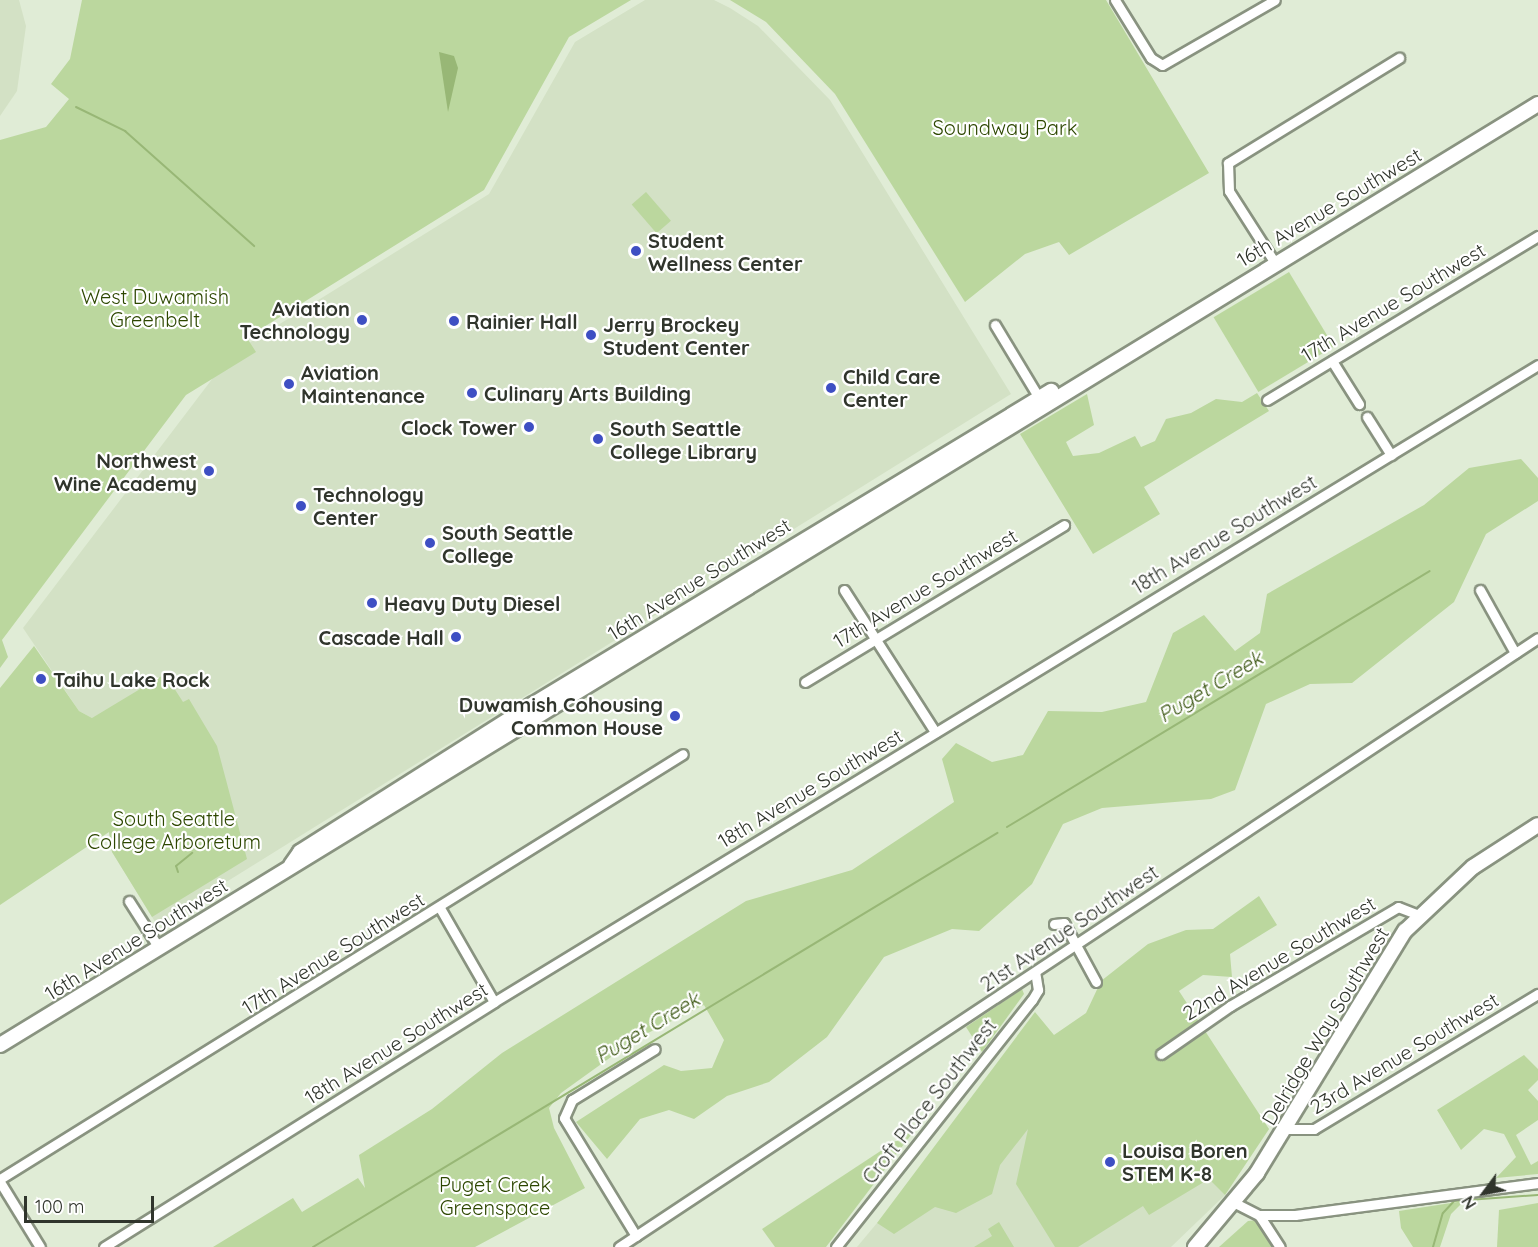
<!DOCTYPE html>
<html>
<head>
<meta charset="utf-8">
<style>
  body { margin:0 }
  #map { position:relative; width:1538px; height:1247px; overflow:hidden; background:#e0ecd6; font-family:Quicksand,sans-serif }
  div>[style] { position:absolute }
  .built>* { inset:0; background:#d3e1c5 }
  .green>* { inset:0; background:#bbd79e; transform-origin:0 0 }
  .water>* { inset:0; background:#98b776 }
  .stream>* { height:2px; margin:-1px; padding:0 1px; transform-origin:1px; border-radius:1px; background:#98b776 }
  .roads { filter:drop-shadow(2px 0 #899380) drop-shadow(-2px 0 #899380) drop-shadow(0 2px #899380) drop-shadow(0 -2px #899380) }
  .street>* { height:9px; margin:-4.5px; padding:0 4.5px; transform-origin:4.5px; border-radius:4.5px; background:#fff }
  .secondary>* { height:14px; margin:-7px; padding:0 7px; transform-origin:7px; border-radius:7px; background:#fff }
  .dots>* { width:16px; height:16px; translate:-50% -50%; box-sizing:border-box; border:3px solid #fff; border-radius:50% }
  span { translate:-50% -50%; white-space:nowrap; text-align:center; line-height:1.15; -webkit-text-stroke:4.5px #fff; paint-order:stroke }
  .park-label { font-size:20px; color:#2d4700 }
  .street-label { font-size:20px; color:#30352c }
  .poi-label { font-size:20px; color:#30352c; font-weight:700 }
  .left { translate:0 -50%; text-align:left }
  .right { translate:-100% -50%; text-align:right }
  .water-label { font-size:21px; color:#3d5814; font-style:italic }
  .north { position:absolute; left:1454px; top:1163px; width:60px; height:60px; -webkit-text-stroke:4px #fff; paint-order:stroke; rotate:238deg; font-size:16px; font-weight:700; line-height:24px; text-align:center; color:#30352c }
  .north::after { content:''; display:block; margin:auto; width:21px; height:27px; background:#30352c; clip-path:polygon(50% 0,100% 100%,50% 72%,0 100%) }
  .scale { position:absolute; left:24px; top:1196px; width:130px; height:27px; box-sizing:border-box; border:3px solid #30352c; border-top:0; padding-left:8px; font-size:18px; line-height:21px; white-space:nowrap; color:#30352c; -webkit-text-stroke:4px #fff; paint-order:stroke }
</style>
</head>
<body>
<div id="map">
  <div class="built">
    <i style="clip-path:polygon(0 0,19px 0,26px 26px,17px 91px,0 116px)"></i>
    <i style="clip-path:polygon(645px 0,714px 0,730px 8px,758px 26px,830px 100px,1011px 394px,157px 925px,112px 852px,92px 718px,79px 711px,23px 628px,222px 366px,249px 343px,489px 194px,575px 42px)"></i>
    <i style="clip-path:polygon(1146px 1051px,1269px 1129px,1225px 1195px,1171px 1247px,857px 1247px,877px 1223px)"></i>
  </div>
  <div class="green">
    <i style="clip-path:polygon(82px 0,631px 0,569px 37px,484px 190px,259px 330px,247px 338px,256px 352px,186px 395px,2px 640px,8px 657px,0 668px,0 140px,46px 127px,69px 99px,51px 84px,70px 59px)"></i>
    <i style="clip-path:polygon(730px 0,1106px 0,1209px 173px,1069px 255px,1059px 242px,1025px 254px,965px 302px,835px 94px,766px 22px)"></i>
    <i style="left:646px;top:192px;width:38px;height:19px;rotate:49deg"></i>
    <i style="left:1289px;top:272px;width:87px;height:88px;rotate:59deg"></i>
    <i style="clip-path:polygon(1257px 393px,1269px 411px,1144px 487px,1160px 514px,1093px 554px,1020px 434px,1087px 394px,1094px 425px,1066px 442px,1073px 456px,1099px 453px,1135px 436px,1141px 447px,1155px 441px,1166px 419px,1191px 413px,1216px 399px,1242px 402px)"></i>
    <i style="clip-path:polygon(1521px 459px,1538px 478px,1538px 501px,1486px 534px,1454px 602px,1352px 683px,1310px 684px,1266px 704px,1235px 790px,1211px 799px,1102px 808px,1063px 824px,1032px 884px,979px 931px,952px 929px,884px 957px,827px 1037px,769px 1082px,727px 1096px,694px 1119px,669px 1110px,640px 1119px,607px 1159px,576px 1122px,664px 1065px,681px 1071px,712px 1068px,724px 1040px,704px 1005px,636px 1039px,561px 1093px,549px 1108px,554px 1128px,585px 1188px,475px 1247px,213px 1247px,293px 1198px,302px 1212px,358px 1178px,365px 1188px,359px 1155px,432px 1109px,502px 1053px,746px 901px,852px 870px,923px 823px,954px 802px,942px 759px,956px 743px,992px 762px,1023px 755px,1048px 711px,1102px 712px,1146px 702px,1173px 633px,1204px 615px,1235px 651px,1260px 633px,1267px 594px,1424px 505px,1469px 468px)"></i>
    <i style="clip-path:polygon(34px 646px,79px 711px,92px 718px,165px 674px,183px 702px,189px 699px,217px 746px,247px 859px,152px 917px,112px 852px,109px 832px,0 905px,0 688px)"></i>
    <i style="clip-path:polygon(1259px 896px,1277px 925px,1230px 954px,1232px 977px,1203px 975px,1179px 991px,1269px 1129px,1225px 1195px,1209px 1179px,1149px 1215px,1143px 1206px,1078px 1247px,1055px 1247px,1016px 1184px,1028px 1129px,1000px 1165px,992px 1194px,956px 1213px,935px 1207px,894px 1234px,877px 1223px,1035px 1012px,1054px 1035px,1086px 1013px,1101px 981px,1148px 944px,1186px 930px,1213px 929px)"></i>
    <i style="clip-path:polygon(1022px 989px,1024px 994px,982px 1052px,966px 1027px)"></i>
    <i style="clip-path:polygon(1524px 1055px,1538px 1069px,1538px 1080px,1528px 1090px,1538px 1101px,1538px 1120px,1516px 1135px,1531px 1165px,1538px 1161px,1538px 1174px,1496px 1178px,1516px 1157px,1504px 1134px,1484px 1129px,1461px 1150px,1437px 1110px)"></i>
    <i style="clip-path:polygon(917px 1127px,826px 1247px,775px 1247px,762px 1229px)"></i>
    <i style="clip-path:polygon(1464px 1201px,1451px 1214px,1440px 1247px,1413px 1247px,1401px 1228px,1399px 1211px)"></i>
    <i style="clip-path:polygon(1538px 1203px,1538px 1247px,1497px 1247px,1499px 1210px)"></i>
    <i style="clip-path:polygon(1257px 1220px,1275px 1247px,1219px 1247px,1248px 1221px)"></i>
    <i style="clip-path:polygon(999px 1222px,1014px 1247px,974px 1247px,992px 1236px,988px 1229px)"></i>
  </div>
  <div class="water">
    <i style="clip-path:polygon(439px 52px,454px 56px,458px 68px,448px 112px)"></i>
  </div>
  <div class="stream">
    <i style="left:76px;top:107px;width:55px;rotate:26.1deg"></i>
    <i style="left:125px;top:131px;width:173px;rotate:41.7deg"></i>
    <i style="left:1007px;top:827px;width:494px;rotate:-31.2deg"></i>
    <i style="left:178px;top:872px;width:6px;rotate:-108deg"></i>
    <i style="left:176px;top:866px;width:21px;rotate:-39deg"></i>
    <i style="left:313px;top:1247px;width:800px;rotate:-31.18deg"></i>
    <i style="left:1433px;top:1247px;width:35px;rotate:-74deg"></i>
    <i style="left:1443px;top:1213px;width:16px;rotate:-47deg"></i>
    <i style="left:1454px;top:1201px;width:84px;rotate:-4.1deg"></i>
  </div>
  <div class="roads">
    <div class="street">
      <i style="left:1115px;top:0;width:68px;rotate:58.2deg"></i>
      <i style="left:1151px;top:58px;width:13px;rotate:32deg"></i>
      <i style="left:1162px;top:65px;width:130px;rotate:-29.9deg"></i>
      <i style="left:1275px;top:263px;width:85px;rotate:-122.6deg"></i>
      <i style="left:1229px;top:191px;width:28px;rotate:-92deg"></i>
      <i style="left:1228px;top:163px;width:201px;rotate:-31.6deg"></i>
      <i style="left:995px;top:325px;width:91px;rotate:58.9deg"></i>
      <i style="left:1332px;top:361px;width:51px;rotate:57.9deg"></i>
      <i style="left:1267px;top:400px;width:317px;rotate:-31.2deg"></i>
      <i style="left:1367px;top:417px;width:45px;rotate:57.7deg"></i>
      <i style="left:844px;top:590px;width:169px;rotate:57.3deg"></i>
      <i style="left:1480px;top:590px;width:72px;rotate:60.9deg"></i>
      <i style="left:805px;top:682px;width:303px;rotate:-31.2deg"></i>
      <i style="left:129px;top:901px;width:56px;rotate:57.4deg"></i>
      <i style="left:440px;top:908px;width:108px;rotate:60.1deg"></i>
      <i style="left:1054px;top:924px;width:10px;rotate:-6deg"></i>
      <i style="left:1064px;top:923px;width:67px;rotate:61.5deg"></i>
      <i style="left:1161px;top:1054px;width:84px;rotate:-34.8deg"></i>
      <i style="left:1230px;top:1006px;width:195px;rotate:-30.5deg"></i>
      <i style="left:1398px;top:907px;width:22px;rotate:21deg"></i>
      <i style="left:1285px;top:1129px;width:29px"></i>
      <i style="left:1314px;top:1129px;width:262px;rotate:-31.1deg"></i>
      <i style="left:0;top:1179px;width:804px;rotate:-31.89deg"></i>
      <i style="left:0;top:1182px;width:76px;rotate:58.4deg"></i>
      <i style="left:1235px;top:1203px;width:27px;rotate:27deg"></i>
      <i style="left:1259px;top:1215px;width:36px"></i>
      <i style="left:1295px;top:1215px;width:245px;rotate:-7.5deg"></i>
      <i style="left:1259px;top:1215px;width:38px;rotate:57deg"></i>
      <i style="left:636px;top:1236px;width:138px;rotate:-121.4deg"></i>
      <i style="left:564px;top:1118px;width:20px;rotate:-66deg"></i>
      <i style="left:572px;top:1100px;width:97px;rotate:-31.6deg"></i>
      <i style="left:104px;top:1247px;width:461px;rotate:-32.1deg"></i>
      <i style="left:494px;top:1002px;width:1223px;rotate:-31.39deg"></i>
      <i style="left:619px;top:1247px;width:1102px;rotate:-33.53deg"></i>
      <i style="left:836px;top:1247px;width:315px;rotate:-51.6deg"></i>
      <i style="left:1032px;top:1000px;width:12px;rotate:-59deg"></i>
      <i style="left:1038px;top:990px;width:18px;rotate:-99deg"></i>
    </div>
    <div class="secondary">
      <i style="left:291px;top:865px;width:16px;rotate:-55deg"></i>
      <i style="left:300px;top:852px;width:275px;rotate:-32.4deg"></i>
      <i style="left:532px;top:705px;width:607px;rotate:-31.17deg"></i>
      <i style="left:0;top:1045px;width:1803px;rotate:-31.46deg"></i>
      <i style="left:1195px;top:1247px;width:97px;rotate:-50deg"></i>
      <i style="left:1257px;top:1173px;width:284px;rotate:-58.6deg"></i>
      <i style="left:1405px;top:931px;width:93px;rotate:-43.3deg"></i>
      <i style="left:1473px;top:867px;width:77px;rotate:-32.9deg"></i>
    </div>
  </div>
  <div class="dots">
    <i style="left:636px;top:251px;background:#3e4fc3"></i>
    <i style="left:362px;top:320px;background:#3e4fc3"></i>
    <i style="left:454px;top:321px;background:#3e4fc3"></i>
    <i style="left:591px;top:335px;background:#3e4fc3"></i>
    <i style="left:289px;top:384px;background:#3e4fc3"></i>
    <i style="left:831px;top:388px;background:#3e4fc3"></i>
    <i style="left:472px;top:393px;background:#3e4fc3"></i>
    <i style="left:529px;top:427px;background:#3e4fc3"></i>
    <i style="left:598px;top:439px;background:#3e4fc3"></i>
    <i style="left:209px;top:471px;background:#3e4fc3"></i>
    <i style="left:301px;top:506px;background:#3e4fc3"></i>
    <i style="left:430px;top:543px;background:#3e4fc3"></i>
    <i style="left:372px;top:603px;background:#3e4fc3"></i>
    <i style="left:456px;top:637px;background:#3e4fc3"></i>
    <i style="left:41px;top:679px;background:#3e4fc3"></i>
    <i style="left:675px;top:716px;background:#3e4fc3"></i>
    <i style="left:1110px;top:1162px;background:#3e4fc3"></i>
  </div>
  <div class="park-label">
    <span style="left:1005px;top:127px">Soundway Park</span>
    <span style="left:155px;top:308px">West Duwamish<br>Greenbelt</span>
    <span style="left:174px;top:830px">South Seattle<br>College Arboretum</span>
    <span style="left:495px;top:1196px">Puget Creek<br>Greenspace</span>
  </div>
  <div class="street-label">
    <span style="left:1329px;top:207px;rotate:-31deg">16th Avenue Southwest</span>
    <span style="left:1393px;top:302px;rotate:-31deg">17th Avenue Southwest</span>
    <span style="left:1224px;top:534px;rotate:-31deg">18th Avenue Southwest</span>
    <span style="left:699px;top:579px;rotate:-32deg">16th Avenue Southwest</span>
    <span style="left:925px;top:588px;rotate:-31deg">17th Avenue Southwest</span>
    <span style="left:810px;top:788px;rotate:-31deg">18th Avenue Southwest</span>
    <span style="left:1069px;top:928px;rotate:-34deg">21st Avenue Southwest</span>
    <span style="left:136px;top:939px;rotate:-32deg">16th Avenue Southwest</span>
    <span style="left:333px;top:953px;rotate:-32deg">17th Avenue Southwest</span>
    <span style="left:1279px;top:958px;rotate:-31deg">22nd Avenue Southwest</span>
    <span style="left:1325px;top:1026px;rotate:-59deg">Delridge Way Southwest</span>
    <span style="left:396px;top:1043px;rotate:-32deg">18th Avenue Southwest</span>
    <span style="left:1404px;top:1053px;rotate:-31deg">23rd Avenue Southwest</span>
    <span style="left:929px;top:1101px;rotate:-52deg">Croft Place Southwest</span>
  </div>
  <div class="poi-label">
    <span class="left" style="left:648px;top:252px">Student<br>Wellness Center</span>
    <span class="right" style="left:350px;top:320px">Aviation<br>Technology</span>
    <span class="left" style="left:466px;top:321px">Rainier Hall</span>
    <span class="left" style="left:603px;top:336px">Jerry Brockey<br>Student Center</span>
    <span class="left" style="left:301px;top:384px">Aviation<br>Maintenance</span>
    <span class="left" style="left:843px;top:388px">Child Care<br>Center</span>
    <span class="left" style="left:484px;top:393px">Culinary Arts Building</span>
    <span class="right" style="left:517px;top:427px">Clock Tower</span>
    <span class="left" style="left:610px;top:440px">South Seattle<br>College Library</span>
    <span class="right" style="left:197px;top:472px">Northwest<br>Wine Academy</span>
    <span class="left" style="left:313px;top:506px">Technology<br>Center</span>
    <span class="left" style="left:442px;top:544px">South Seattle<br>College</span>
    <span class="left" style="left:384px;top:603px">Heavy Duty Diesel</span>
    <span class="right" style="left:444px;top:637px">Cascade Hall</span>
    <span class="left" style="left:53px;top:679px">Taihu Lake Rock</span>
    <span class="right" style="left:663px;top:716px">Duwamish Cohousing<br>Common House</span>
    <span class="left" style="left:1122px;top:1162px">Louisa Boren<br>STEM K-8</span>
  </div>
  <div class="water-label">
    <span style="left:1210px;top:686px;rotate:-31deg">Puget Creek</span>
    <span style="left:647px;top:1027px;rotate:-31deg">Puget Creek</span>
  </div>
  <div class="north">N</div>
  <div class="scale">100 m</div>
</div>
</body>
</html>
